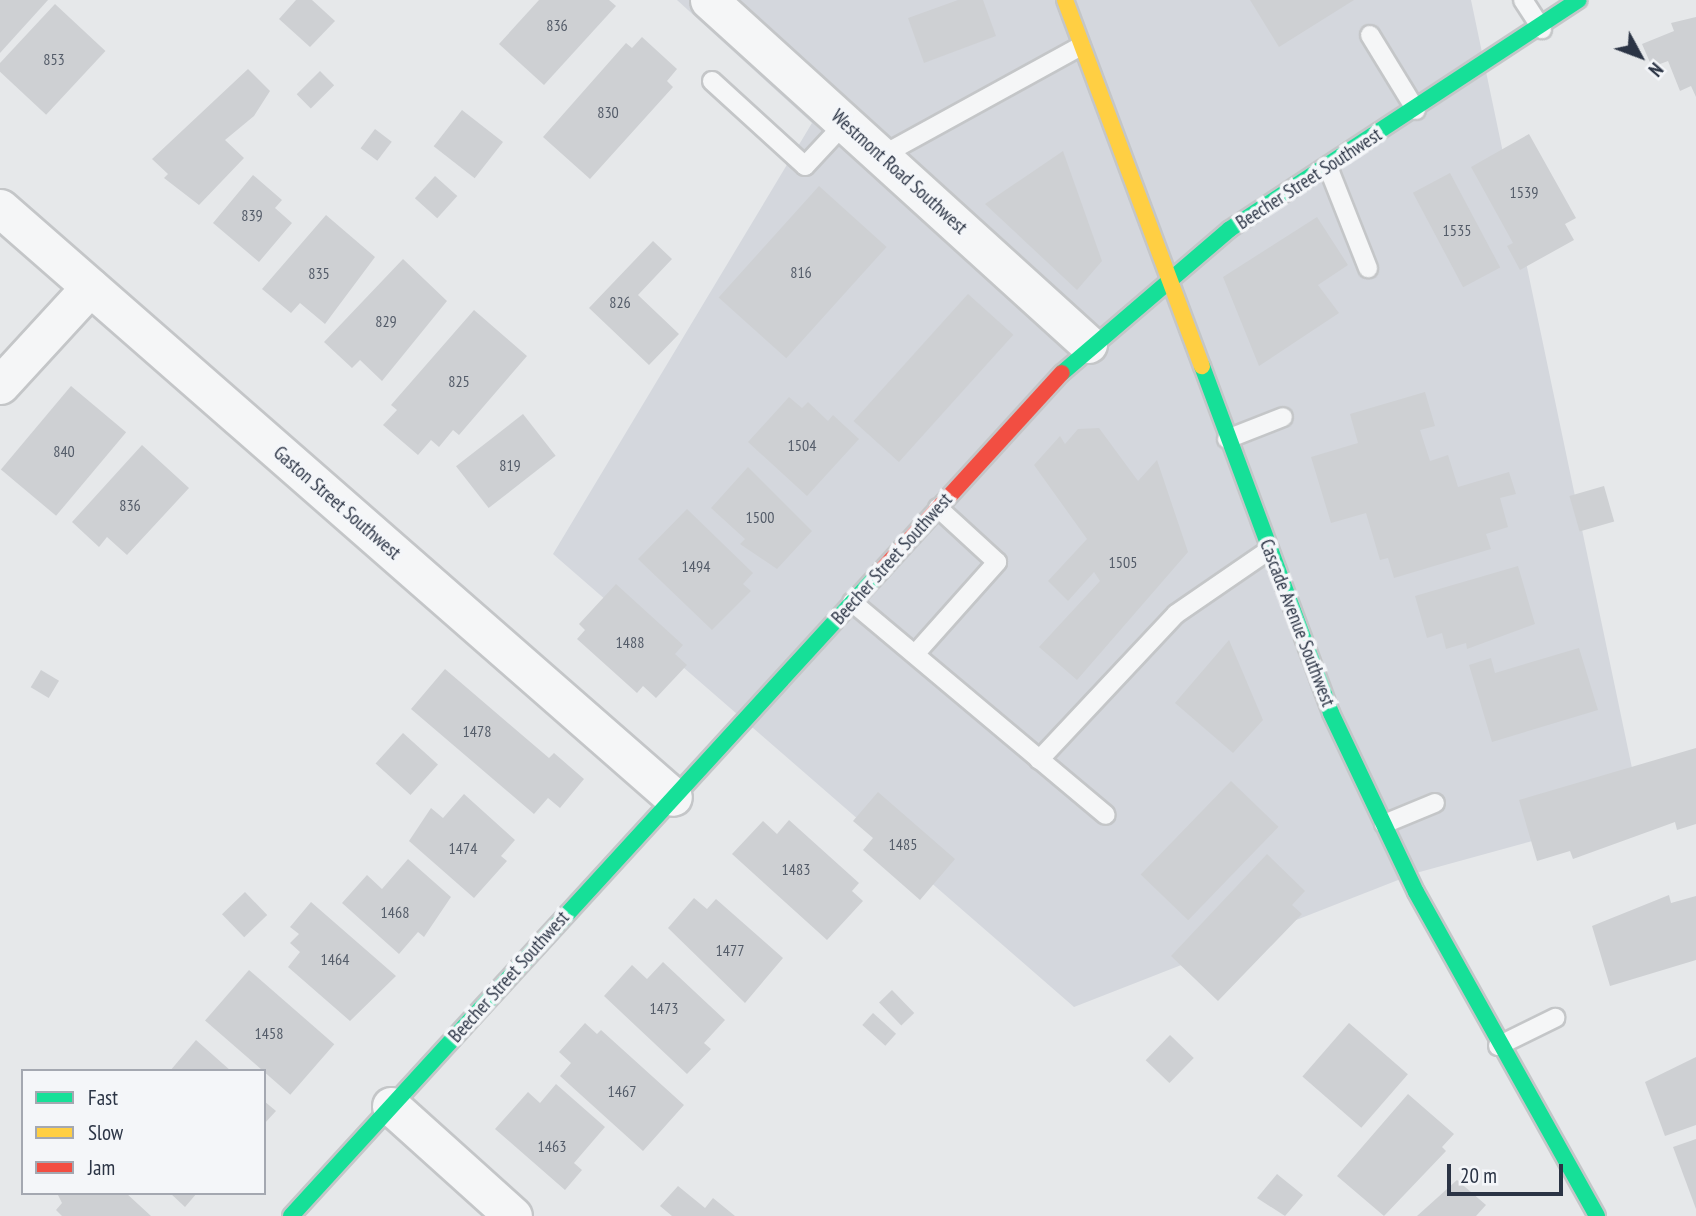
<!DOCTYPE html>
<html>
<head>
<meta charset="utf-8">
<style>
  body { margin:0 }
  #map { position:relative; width:1696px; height:1216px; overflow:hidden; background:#e6e8ea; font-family:"PT Sans Narrow",sans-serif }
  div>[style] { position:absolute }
  .built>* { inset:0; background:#d4d7dd }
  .building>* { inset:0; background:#ced0d3; transform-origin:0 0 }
  .roads { filter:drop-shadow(2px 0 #c4c6c8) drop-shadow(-2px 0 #c4c6c8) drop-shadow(0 2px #c4c6c8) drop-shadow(0 -2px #c4c6c8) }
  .lane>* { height:18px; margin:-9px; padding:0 9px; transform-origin:9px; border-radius:9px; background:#f5f6f7 }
  .street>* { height:37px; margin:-18.5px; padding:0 18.5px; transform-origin:18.5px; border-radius:18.5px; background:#f5f6f7 }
  .fast>* { height:16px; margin:-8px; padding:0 8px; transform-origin:8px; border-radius:8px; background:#16e098 }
  .slow>* { height:16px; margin:-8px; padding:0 8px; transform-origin:8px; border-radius:8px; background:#ffcf43 }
  .jam>* { height:16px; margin:-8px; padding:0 8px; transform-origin:8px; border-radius:8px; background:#f24e42 }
  span { translate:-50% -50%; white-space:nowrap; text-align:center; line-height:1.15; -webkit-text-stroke:7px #f4f6f9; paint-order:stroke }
  .number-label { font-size:16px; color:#545c69 }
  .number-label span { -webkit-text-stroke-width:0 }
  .street-label { font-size:19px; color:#2b3445 }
  .legend { position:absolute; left:21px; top:1069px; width:245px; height:126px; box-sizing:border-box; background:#f4f6f9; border:2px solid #a4a8b1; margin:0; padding:9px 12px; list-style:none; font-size:21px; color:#2b3445 }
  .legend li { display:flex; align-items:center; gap:14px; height:35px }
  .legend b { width:35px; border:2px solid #a4a8b1 }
  .north { position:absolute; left:1605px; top:21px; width:70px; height:70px; -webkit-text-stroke:5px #f4f6f9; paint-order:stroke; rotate:131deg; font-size:19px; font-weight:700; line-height:28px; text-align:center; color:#2b3445 }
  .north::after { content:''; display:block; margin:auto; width:24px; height:32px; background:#2b3445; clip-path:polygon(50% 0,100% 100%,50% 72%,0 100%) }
  .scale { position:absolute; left:1447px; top:1164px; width:116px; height:32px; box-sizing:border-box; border:4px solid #2b3445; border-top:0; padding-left:9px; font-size:21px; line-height:24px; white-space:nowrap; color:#2b3445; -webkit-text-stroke:5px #f4f6f9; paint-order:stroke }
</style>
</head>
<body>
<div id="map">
  <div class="built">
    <i style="clip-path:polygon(677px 0,1471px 0,1641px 811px,1416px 873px,1074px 1007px,553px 554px,812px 123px)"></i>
  </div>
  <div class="building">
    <i style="clip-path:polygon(0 0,48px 0,0 53px)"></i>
    <i style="clip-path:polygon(296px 0,312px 0,335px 21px,310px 47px,279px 19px)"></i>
    <i style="clip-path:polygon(539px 0,609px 0,616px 6px,544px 85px,499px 44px)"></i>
    <i style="clip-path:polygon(958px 0,983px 0,996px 36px,924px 63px,908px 18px)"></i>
    <i style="clip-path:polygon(1250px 0,1354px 0,1279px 47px)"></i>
    <i style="left:55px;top:4px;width:69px;height:87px;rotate:43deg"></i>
    <i style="clip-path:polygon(1696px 17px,1696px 97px,1691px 86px,1680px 91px,1668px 61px,1652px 67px,1642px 44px,1674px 31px,1671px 23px)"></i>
    <i style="clip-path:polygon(642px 37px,677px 69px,667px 81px,673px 87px,590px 179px,543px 137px,626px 43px,632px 48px)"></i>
    <i style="clip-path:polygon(248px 69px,270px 91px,254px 116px,225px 140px,244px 158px,199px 205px,164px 178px,168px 174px,152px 159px)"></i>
    <i style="left:320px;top:71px;width:20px;height:33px;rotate:45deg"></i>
    <i style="left:462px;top:110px;width:52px;height:46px;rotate:38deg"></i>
    <i style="left:375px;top:129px;width:21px;height:24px;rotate:37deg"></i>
    <i style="clip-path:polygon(1529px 134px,1576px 218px,1565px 224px,1574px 240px,1520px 270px,1507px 246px,1513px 243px,1471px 167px)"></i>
    <i style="clip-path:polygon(1063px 151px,1102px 261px,1077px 290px,985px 204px)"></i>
    <i style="left:1450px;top:173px;width:107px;height:42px;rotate:62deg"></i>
    <i style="clip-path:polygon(253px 175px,282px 200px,275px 208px,292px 223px,259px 262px,213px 223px)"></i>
    <i style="left:435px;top:176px;width:30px;height:30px;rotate:42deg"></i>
    <i style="left:819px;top:186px;width:91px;height:150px;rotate:42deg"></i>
    <i style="clip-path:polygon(326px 215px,375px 257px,325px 324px,300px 303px,291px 313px,262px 289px)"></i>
    <i style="clip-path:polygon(1317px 217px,1348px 265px,1318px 285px,1339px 313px,1259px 366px,1223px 277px)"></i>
    <i style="clip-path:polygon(653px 241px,672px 259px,638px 295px,679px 334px,649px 365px,589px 308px)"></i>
    <i style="clip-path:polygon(403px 259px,447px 301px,382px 381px,360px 360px,352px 368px,324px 342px)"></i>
    <i style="left:968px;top:294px;width:61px;height:171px;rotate:42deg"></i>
    <i style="clip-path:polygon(474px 310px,527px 356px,459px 435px,453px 430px,439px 447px,431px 440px,418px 455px,383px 425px,397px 410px,391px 405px)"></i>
    <i style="left:71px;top:386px;width:72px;height:109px;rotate:40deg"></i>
    <i style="clip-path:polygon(1425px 392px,1435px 426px,1420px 430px,1430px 461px,1448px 455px,1458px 487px,1509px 472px,1516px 494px,1500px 498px,1508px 527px,1486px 534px,1491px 549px,1394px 578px,1388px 558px,1380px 560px,1366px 513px,1331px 523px,1311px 457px,1358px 443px,1350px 414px)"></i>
    <i style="clip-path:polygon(789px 397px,802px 408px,808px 402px,828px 421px,833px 415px,859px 439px,807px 496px,748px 442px)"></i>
    <i style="left:523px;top:414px;width:53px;height:85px;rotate:52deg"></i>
    <i style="clip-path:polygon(1099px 428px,1138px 481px,1157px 460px,1188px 552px,1077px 680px,1039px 647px,1100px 581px,1094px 572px,1068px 601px,1048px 581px,1087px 539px,1034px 465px,1060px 436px,1065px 444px,1078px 429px)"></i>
    <i style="clip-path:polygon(142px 445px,189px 488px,127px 555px,107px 537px,99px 547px,72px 522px)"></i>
    <i style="clip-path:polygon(748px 467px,812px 531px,777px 569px,740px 544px,745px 539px,711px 508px)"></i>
    <i style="left:1604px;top:486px;width:37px;height:36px;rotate:74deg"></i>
    <i style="clip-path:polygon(687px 509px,753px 573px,743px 584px,751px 591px,712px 630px,638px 559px)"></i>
    <i style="clip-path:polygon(1518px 566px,1535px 624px,1467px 649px,1466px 643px,1446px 649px,1442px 633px,1427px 638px,1415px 596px)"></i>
    <i style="clip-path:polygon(616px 584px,683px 645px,675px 654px,687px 665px,656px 698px,643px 686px,637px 693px,577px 639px,585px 630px,579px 624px)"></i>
    <i style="clip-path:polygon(1229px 640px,1263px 720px,1233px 753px,1175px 703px)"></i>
    <i style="clip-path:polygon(1579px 648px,1598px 710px,1492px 742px,1469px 665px,1491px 658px,1495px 673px)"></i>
    <i style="clip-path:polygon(445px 669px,549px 758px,554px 753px,584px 779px,560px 808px,548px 798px,534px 814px,411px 709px)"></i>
    <i style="left:41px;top:670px;width:21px;height:20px;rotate:31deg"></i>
    <i style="left:403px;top:733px;width:47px;height:41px;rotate:42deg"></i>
    <i style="clip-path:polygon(1696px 748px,1696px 824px,1677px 830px,1675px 822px,1573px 859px,1570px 851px,1537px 861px,1519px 800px)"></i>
    <i style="left:1231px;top:781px;width:66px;height:130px;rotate:44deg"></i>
    <i style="clip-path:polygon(878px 792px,955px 859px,920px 900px,863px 850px,873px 838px,853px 821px)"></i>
    <i style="clip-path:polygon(464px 794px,515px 840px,501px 856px,507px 861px,474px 898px,409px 841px,431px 808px,443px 818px)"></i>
    <i style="clip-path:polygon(789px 820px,859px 883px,852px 891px,863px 901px,827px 940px,732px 854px,763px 821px,777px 834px)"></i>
    <i style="clip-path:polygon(1267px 854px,1305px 891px,1292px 905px,1302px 914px,1218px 1001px,1171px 956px)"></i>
    <i style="clip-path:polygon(408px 859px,451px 897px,424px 937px,418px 932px,399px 954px,342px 903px,367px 875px,382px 889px)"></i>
    <i style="left:245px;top:892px;width:32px;height:32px;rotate:46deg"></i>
    <i style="clip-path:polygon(1669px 895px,1671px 903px,1696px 896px,1696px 960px,1610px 986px,1592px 926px)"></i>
    <i style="clip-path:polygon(694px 898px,707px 909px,716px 899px,783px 958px,745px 1003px,668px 928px)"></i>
    <i style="clip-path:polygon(311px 902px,396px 976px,350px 1021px,288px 967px,300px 952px,290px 943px,299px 934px,290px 927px)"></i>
    <i style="clip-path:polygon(663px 962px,725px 1020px,704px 1043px,711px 1049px,687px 1074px,604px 996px,632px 965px,647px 979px)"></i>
    <i style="left:249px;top:970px;width:113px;height:67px;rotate:41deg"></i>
    <i style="left:892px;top:990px;width:32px;height:18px;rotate:46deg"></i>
    <i style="left:873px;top:1013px;width:31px;height:16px;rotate:42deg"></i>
    <i style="clip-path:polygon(585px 1023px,597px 1034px,601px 1030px,684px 1105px,643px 1151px,560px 1076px,571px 1063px,559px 1052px)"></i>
    <i style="left:1349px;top:1023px;width:78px;height:71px;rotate:41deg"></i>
    <i style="left:1170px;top:1035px;width:33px;height:35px;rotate:44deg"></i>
    <i style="clip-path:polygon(196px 1040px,231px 1071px,170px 1071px)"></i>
    <i style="clip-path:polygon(1696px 1057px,1696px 1125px,1665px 1136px,1645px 1082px)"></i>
    <i style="clip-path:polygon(556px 1084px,605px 1127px,574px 1163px,582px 1170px,565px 1190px,495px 1129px,528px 1092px,540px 1103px)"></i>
    <i style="clip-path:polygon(1408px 1094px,1454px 1134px,1442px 1147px,1446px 1151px,1384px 1216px,1337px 1176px)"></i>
    <i style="clip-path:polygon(264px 1101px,276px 1111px,264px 1124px)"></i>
    <i style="clip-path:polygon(1696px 1139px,1696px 1209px,1673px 1147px)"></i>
    <i style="clip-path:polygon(1277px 1174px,1303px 1195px,1285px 1216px,1257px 1198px)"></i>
    <i style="clip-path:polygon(1457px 1180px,1486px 1205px,1476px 1216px,1417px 1216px)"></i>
    <i style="clip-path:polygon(678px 1186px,705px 1208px,713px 1198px,735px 1216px,672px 1216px,660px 1206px)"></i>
    <i style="clip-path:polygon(57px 1193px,126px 1193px,151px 1216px,62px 1216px,56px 1210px,62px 1203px)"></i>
    <i style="clip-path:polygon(170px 1193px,197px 1193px,185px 1207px)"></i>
  </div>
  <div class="roads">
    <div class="lane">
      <i style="left:1523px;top:0;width:35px;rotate:57deg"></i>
      <i style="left:1370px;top:35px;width:88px;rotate:58.5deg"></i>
      <i style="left:712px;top:81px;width:126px;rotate:42.4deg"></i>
      <i style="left:805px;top:166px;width:59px;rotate:-47.1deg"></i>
      <i style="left:881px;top:156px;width:228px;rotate:-28.8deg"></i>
      <i style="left:1328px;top:167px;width:109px;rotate:68.4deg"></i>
      <i style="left:1227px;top:439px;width:60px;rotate:-21.4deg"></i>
      <i style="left:852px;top:602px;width:331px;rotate:40deg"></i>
      <i style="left:916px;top:653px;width:122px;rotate:-48.3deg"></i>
      <i style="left:997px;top:562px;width:80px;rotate:-137.5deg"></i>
      <i style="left:1039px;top:760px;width:200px;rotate:-46.8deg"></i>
      <i style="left:1176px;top:614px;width:113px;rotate:-34.5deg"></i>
      <i style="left:1384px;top:824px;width:55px;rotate:-22.4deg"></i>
      <i style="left:1498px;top:1046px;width:64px;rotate:-26.2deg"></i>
    </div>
    <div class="street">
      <i style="left:709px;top:0;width:512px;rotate:42.23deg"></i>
      <i style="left:0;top:208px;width:894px;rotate:41.19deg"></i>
      <i style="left:0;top:385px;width:133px;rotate:-47.4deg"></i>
      <i style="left:391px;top:1106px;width:164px;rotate:42deg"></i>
    </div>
    <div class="fast">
      <i style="left:1202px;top:366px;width:370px;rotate:69.6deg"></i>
      <i style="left:1331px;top:713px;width:198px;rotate:64.6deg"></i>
      <i style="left:1416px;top:892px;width:371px;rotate:60.8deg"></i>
      <i style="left:1062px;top:373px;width:221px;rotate:-40.6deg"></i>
      <i style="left:1230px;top:229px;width:417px;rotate:-33.3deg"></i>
      <i style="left:291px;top:1216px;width:874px;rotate:-47.55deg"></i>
    </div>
    <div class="slow">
      <i style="left:1065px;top:0;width:391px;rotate:69.5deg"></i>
    </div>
    <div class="jam">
      <i style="left:881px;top:571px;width:268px;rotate:-47.6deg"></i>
    </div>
  </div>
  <div class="number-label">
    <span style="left:557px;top:25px">836</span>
    <span style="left:54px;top:59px">853</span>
    <span style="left:608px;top:112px">830</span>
    <span style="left:1524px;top:192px">1539</span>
    <span style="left:252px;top:215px">839</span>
    <span style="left:1457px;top:230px">1535</span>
    <span style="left:801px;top:272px">816</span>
    <span style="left:319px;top:273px">835</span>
    <span style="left:620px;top:302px">826</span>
    <span style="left:386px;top:321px">829</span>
    <span style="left:459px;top:381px">825</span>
    <span style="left:802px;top:445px">1504</span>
    <span style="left:64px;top:451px">840</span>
    <span style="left:510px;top:465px">819</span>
    <span style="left:130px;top:505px">836</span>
    <span style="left:760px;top:517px">1500</span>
    <span style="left:1123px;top:562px">1505</span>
    <span style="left:696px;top:566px">1494</span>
    <span style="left:630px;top:642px">1488</span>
    <span style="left:477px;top:731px">1478</span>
    <span style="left:903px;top:844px">1485</span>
    <span style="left:463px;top:848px">1474</span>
    <span style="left:796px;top:869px">1483</span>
    <span style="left:395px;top:912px">1468</span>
    <span style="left:730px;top:950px">1477</span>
    <span style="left:335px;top:959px">1464</span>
    <span style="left:664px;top:1008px">1473</span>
    <span style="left:269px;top:1033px">1458</span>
    <span style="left:622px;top:1091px">1467</span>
    <span style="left:552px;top:1146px">1463</span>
  </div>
  <div class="street-label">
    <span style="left:899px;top:172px;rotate:42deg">Westmont Road Southwest</span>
    <span style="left:1309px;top:179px;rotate:-33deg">Beecher Street Southwest</span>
    <span style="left:337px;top:503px;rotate:41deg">Gaston Street Southwest</span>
    <span style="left:892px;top:559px;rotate:-48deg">Beecher Street Southwest</span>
    <span style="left:1297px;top:623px;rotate:69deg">Cascade Avenue Southwest</span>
    <span style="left:509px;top:977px;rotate:-48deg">Beecher Street Southwest</span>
  </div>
  <ul class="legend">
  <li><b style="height:9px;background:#16e098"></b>Fast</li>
  <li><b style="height:9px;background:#ffcf43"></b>Slow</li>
  <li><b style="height:9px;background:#f24e42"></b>Jam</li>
  </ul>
  <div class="north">N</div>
  <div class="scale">20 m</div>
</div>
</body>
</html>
